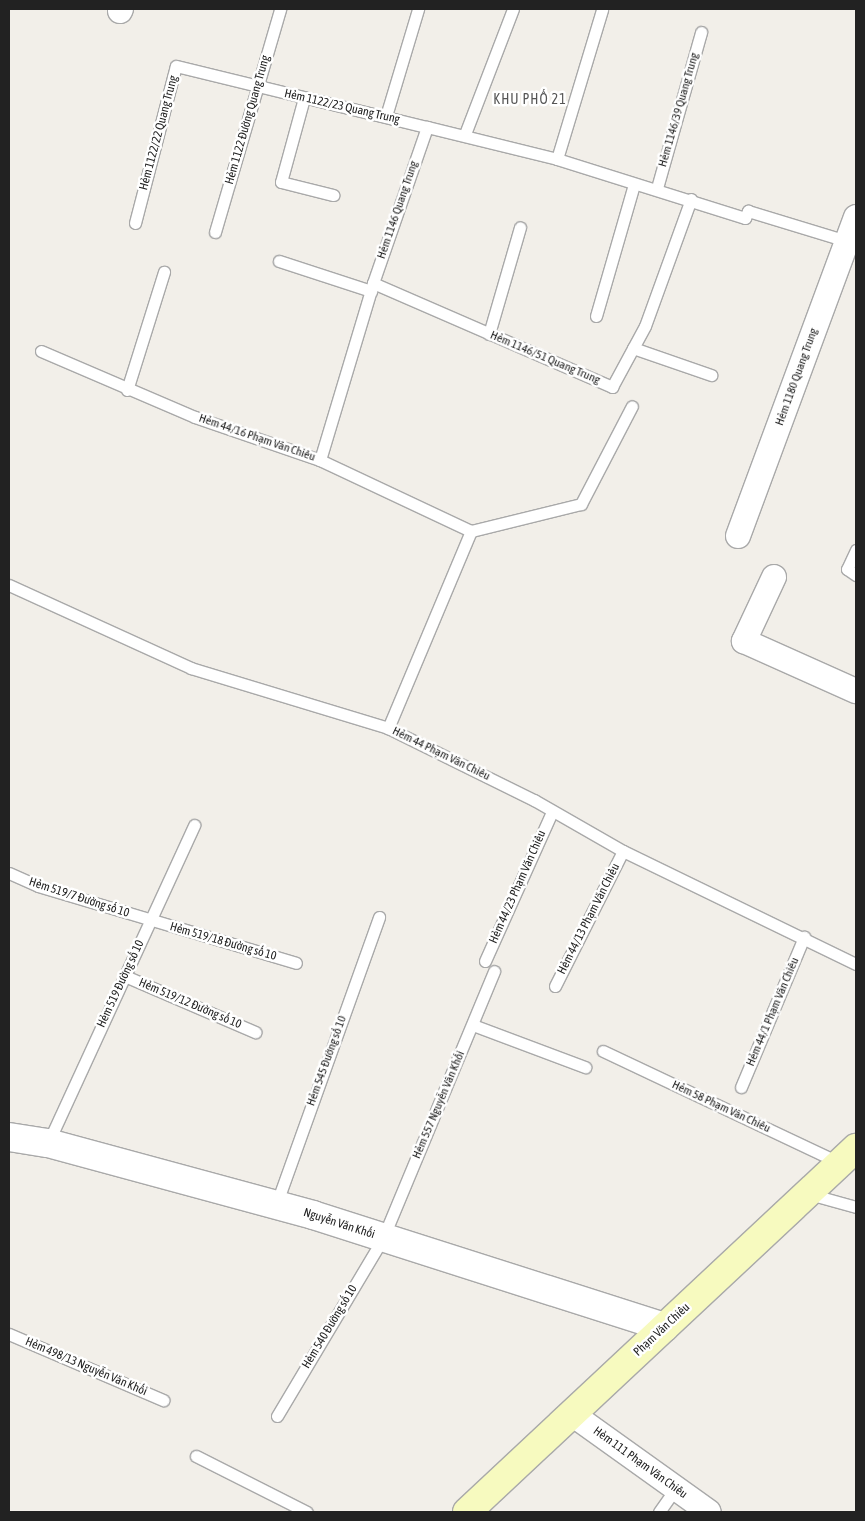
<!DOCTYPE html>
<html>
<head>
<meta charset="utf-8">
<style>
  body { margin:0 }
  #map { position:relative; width:865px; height:1521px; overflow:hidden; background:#f2efe9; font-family:"Asap Condensed",sans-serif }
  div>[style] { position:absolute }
  .roads { filter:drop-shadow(1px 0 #a9a9a9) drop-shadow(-1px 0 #a9a9a9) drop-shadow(0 1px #a9a9a9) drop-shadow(0 -1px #a9a9a9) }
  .service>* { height:11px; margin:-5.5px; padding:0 5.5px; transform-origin:5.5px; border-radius:5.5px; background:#fff }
  .minor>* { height:24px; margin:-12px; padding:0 12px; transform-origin:12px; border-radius:12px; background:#fff }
  .tertiary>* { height:28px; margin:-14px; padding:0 14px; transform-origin:14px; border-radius:14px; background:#fff }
  .secondary>* { height:28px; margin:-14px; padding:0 14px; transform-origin:14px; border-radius:14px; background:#f7fabf }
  span { translate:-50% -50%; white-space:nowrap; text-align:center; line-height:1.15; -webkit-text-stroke:5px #fff; paint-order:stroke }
  .street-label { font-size:12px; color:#222 }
  .neighbourhood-label { font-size:14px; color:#555; letter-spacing:1px }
  .frame { position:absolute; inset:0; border:10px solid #222; pointer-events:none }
</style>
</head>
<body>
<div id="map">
  <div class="roads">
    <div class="service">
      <i style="left:304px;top:98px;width:87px;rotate:105.3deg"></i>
      <i style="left:281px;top:182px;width:54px;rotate:14deg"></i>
      <i style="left:386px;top:116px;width:112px;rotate:-73.3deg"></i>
      <i style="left:465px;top:134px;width:134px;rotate:-69deg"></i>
      <i style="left:557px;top:159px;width:156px;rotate:-73.2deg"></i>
      <i style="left:657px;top:188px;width:162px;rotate:-74.2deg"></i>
      <i style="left:135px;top:223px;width:162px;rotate:-75.4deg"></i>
      <i style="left:176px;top:66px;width:258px;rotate:13.7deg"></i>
      <i style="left:215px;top:232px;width:232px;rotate:-73.7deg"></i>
      <i style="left:279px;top:261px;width:97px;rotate:18.1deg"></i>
      <i style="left:373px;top:283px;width:261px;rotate:23.5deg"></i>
      <i style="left:612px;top:387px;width:69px;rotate:-61.6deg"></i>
      <i style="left:645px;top:326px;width:135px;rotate:-70.1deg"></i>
      <i style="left:596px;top:316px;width:137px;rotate:-73.9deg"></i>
      <i style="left:489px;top:334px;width:111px;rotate:-73.8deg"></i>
      <i style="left:633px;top:348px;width:83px;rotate:19.1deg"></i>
      <i style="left:41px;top:351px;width:168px;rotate:23.2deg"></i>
      <i style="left:195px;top:417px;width:132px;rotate:19deg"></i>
      <i style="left:320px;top:460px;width:167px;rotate:25.2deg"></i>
      <i style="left:471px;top:531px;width:214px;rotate:112.8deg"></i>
      <i style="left:127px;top:390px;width:124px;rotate:-72.6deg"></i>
      <i style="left:320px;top:460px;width:185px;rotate:-73.3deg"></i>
      <i style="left:373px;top:283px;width:165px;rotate:-70.9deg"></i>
      <i style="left:427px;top:127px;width:134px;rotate:13.8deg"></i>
      <i style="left:557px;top:159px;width:197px;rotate:17.4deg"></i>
      <i style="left:745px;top:218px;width:8px;rotate:-67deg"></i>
      <i style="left:748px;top:211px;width:103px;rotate:16.9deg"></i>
      <i style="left:471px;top:531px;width:113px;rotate:-13.8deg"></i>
      <i style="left:581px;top:504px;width:110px;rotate:-62.5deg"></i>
      <i style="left:856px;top:550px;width:21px;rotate:115deg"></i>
      <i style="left:847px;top:569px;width:11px;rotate:34deg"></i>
      <i style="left:9px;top:585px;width:200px;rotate:24.5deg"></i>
      <i style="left:191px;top:668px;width:206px;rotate:16.9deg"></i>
      <i style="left:388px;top:728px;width:163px;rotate:26.3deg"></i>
      <i style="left:534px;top:800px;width:103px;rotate:29.8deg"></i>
      <i style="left:623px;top:851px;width:259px;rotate:25.9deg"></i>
      <i style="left:9px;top:873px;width:32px;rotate:24deg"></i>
      <i style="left:38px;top:886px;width:269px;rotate:16.6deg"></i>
      <i style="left:485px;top:961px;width:163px;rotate:-65.8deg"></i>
      <i style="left:125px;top:976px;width:142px;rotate:23.3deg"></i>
      <i style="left:555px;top:986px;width:151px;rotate:-63.3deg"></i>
      <i style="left:473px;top:1025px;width:120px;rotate:20.6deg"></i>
      <i style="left:603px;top:1051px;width:262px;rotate:25.3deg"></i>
      <i style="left:741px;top:1087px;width:163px;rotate:-67.2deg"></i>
      <i style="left:48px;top:1143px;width:350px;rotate:-65.3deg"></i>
      <i style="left:809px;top:1194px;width:49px;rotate:15.5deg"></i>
      <i style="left:276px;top:1205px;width:306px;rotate:-70.3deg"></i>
      <i style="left:9px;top:1334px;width:168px;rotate:23.2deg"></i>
      <i style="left:277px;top:1416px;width:207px;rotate:-59.2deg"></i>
      <i style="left:383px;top:1238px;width:289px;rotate:-67.4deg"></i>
      <i style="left:196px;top:1456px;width:124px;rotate:26.8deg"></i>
      <i style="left:659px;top:1512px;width:28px;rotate:-55deg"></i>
    </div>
    <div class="minor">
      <i style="left:120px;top:11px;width:2px;rotate:-63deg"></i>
      <i style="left:738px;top:536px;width:340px;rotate:-69.7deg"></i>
      <i style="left:774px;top:577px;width:71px;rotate:115.1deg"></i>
      <i style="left:744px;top:641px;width:123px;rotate:24.1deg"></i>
      <i style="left:572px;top:1414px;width:168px;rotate:35.6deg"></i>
    </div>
    <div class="tertiary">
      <i style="left:9px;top:1137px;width:39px;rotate:9deg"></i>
      <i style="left:48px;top:1143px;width:275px;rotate:15.2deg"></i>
      <i style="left:313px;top:1215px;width:369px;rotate:17.7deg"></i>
    </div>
    <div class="secondary">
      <i style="left:467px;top:1512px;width:533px;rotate:-43.1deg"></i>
    </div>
  </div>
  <div class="street-label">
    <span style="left:342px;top:107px;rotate:13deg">Hẻm 1122/23 Quang Trung</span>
    <span style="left:679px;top:110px;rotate:-74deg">Hẻm 1146/39 Quang Trung</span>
    <span style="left:248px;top:120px;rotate:-74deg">Hẻm 1122 Đường Quang Trung</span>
    <span style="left:159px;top:133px;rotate:-75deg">Hẻm 1122/22 Quang Trung</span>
    <span style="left:398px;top:210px;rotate:-71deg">Hẻm 1146 Quang Trung</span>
    <span style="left:545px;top:358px;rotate:23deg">Hẻm 1146/51 Quang Trung</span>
    <span style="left:797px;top:377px;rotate:-70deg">Hẻm 1180 Quang Trung</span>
    <span style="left:257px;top:438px;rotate:19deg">Hẻm 44/16 Phạm Văn Chiêu</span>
    <span style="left:441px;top:754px;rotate:26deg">Hẻm 44 Phạm Văn Chiêu</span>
    <span style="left:518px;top:887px;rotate:-66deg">Hẻm 44/23 Phạm Văn Chiêu</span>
    <span style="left:79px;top:898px;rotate:18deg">Hẻm 519/7 Đường số 10</span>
    <span style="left:589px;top:919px;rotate:-63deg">Hẻm 44/13 Phạm Văn Chiêu</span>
    <span style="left:223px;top:942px;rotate:16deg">Hẻm 519/18 Đường số 10</span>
    <span style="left:121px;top:984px;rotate:-65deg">Hẻm 519 Đường số 10</span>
    <span style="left:190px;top:1004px;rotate:23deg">Hẻm 519/12 Đường số 10</span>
    <span style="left:773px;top:1012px;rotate:-67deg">Hẻm 44/1 Phạm Văn Chiêu</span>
    <span style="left:327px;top:1061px;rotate:-70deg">Hẻm 545 Đường số 10</span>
    <span style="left:439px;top:1105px;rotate:-67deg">Hẻm 557 Nguyễn Văn Khối</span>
    <span style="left:721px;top:1107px;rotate:25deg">Hẻm 58 Phạm Văn Chiêu</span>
    <span style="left:339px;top:1224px;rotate:18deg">Nguyễn Văn Khối</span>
    <span style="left:330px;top:1327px;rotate:-59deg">Hẻm 540 Đường số 10</span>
    <span style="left:662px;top:1330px;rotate:-43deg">Phạm Văn Chiêu</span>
    <span style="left:86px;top:1367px;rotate:23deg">Hẻm 498/13 Nguyễn Văn Khối</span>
    <span style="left:640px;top:1463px;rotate:36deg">Hẻm 111 Phạm Văn Chiêu</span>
  </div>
  <div class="neighbourhood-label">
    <span style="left:530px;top:99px">KHU PHỐ 21</span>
  </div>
  <div class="frame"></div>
</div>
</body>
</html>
